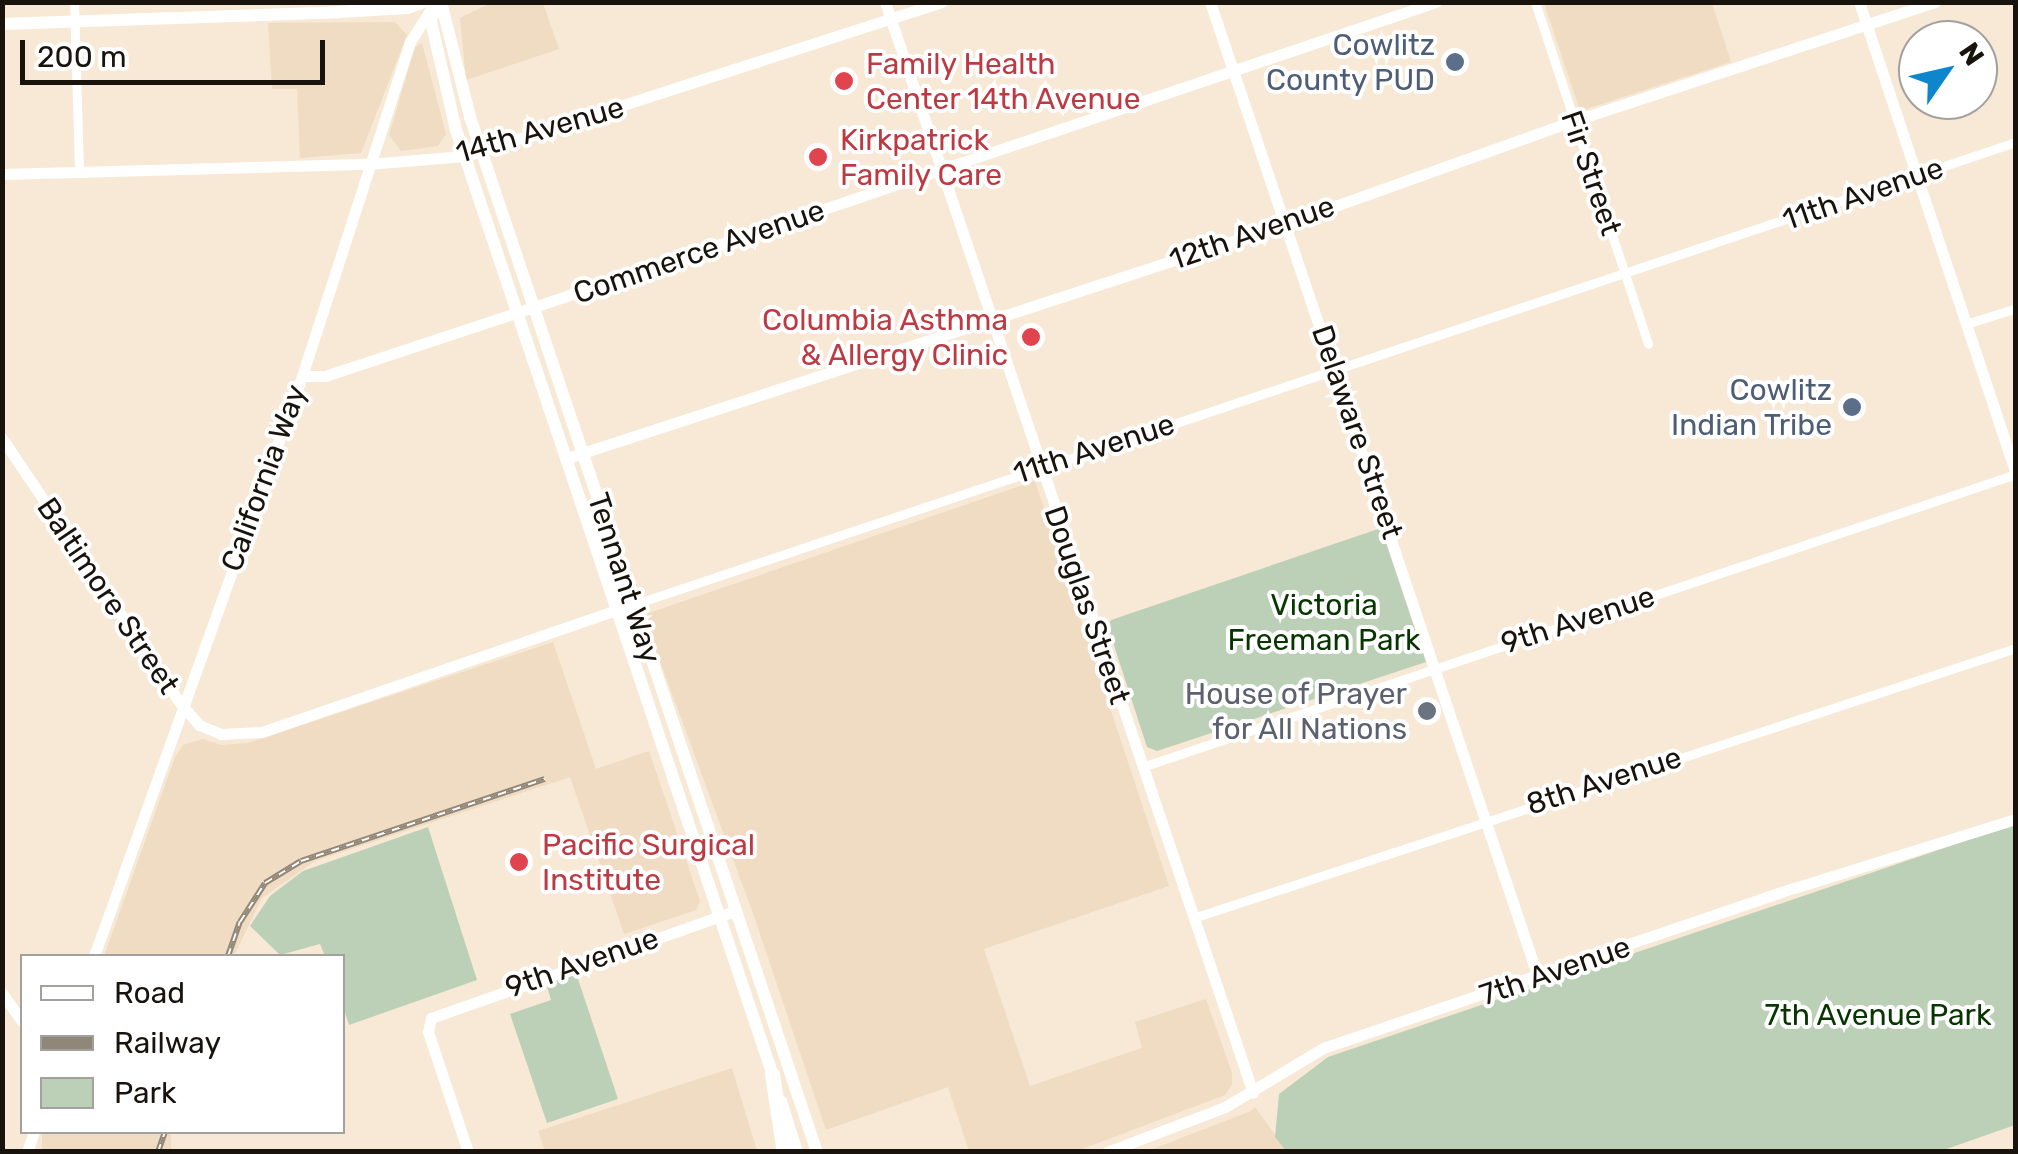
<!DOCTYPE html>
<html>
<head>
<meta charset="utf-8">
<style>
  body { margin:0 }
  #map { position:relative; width:2018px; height:1154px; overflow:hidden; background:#f7e9d5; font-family:Rubik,sans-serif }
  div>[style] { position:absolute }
  .built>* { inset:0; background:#efdcc2; transform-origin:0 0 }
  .green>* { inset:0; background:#bcd0b8 }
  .street>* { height:9px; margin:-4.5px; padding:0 4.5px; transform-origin:4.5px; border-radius:4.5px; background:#fff }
  .secondary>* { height:11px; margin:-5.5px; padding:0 5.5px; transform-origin:5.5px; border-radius:5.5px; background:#fff }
  .primary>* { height:12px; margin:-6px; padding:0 6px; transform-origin:6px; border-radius:6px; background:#fff }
  .highway>* { height:15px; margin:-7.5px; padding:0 7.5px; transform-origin:7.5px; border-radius:7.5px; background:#fff }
  .rail>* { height:6px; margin-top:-3px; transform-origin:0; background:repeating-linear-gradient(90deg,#fff 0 8px,#918779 0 16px); box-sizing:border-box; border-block:2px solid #918779 }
  .dots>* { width:28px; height:28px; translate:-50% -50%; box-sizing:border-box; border:5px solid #fff; border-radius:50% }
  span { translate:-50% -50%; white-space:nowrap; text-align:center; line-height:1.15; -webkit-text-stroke:8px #fff; paint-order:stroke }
  .service-label { font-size:30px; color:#4e5e75 }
  .right { translate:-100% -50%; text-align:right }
  .health-label { font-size:30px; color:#be3a42 }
  .left { translate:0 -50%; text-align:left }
  .street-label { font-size:30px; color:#18130c }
  .park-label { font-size:30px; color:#083601 }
  .worship-label { font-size:30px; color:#5b616d }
  .frame { position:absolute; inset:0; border:5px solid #18130c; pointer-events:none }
  .legend { position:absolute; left:20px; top:954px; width:325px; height:180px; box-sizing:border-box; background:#fff; border:2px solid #a3a19e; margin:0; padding:12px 18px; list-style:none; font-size:30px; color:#18130c }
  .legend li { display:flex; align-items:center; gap:20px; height:50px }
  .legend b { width:50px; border:2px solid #a3a19e }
  .north { position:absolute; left:1898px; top:20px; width:100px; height:100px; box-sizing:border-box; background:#fff; border:2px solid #a3a19e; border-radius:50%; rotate:56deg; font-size:28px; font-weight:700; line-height:40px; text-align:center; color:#18130c }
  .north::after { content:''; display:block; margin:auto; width:35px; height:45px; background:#0e86ce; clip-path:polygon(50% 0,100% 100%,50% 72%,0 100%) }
  .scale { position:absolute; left:20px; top:40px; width:305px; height:45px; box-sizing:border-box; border:5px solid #18130c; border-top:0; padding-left:12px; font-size:30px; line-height:35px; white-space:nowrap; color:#18130c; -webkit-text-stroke:8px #fff; paint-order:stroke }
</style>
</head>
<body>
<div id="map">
  <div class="built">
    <i style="clip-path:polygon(491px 3px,543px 3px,559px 49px,466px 80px,460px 18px)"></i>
    <i style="clip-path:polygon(1544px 3px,1712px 3px,1731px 62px,1580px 111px)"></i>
    <i style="clip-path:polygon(395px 22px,407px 35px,361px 153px,300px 158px,297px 89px,272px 89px,268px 23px)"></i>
    <i style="clip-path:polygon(422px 43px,446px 134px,438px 146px,401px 151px,389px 135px,415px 47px)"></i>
    <i style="clip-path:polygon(1035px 481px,1169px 886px,984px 949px,1030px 1086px,1142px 1048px,1135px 1022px,1206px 999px,1232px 1073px,1232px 1085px,1225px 1095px,1077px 1151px,969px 1151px,948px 1087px,826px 1130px,755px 919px,643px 615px)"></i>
    <i style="clip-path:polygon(553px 642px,596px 769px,649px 751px,700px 901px,696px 910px,624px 934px,570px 777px,315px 861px,262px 898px,234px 956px,104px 956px,175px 757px,183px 745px,203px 739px,221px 745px,248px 743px)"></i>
    <i style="clip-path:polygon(732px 1068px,757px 1151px,545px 1151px,538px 1131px)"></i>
    <i style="clip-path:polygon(1255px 1107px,1287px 1151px,1145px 1152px,1251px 1111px)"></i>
    <i style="left:42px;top:1132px;width:129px;height:20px"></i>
  </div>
  <div class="green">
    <i style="clip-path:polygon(1381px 528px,1426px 662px,1157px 751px,1147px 747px,1108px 627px,1111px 620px)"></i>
    <i style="clip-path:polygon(2015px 824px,2015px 1125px,1938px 1152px,1287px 1152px,1275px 1137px,1279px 1094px,1328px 1057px)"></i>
    <i style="clip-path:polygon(428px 827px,477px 980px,349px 1025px,343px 1006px,342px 956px,325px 956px,320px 944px,280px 955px,250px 926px,270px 896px,303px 871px)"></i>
    <i style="clip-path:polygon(576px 973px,618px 1099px,547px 1123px,510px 1014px,551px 1000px,546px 983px)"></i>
  </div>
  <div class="street">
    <i style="left:74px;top:2px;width:169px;rotate:88.3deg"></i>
    <i style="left:1535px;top:2px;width:360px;rotate:71.7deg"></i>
    <i style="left:1966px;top:324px;width:52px;rotate:-17.7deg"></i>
    <i style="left:617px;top:610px;width:1475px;rotate:-18.5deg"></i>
    <i style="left:1142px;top:767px;width:922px;rotate:-18.53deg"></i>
    <i style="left:1193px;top:918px;width:866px;rotate:-18.16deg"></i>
  </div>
  <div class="secondary">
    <i style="left:885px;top:2px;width:1151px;rotate:71.36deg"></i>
    <i style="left:1210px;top:2px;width:1029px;rotate:71.41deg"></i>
    <i style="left:1859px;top:2px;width:497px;rotate:71.6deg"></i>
    <i style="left:2px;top:174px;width:366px;rotate:-1.6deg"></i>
    <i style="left:368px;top:164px;width:97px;rotate:-4.7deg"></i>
    <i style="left:465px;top:156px;width:501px;rotate:-17.89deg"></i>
    <i style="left:302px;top:376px;width:23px"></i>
    <i style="left:325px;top:376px;width:220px;rotate:-18.3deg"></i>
    <i style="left:534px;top:307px;width:952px;rotate:-18.68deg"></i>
    <i style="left:2px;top:438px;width:321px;rotate:56.1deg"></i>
    <i style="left:181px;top:704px;width:28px;rotate:49deg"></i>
    <i style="left:199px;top:725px;width:24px;rotate:22deg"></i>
    <i style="left:221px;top:734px;width:41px;rotate:-2.8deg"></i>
    <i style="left:262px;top:732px;width:375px;rotate:-19deg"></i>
    <i style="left:567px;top:458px;width:755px;rotate:-18.05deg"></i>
    <i style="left:1285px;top:224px;width:306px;rotate:-19.7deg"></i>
    <i style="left:1573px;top:121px;width:381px;rotate:-18.2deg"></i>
    <i style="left:94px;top:956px;width:616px;rotate:-70.27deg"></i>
    <i style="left:302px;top:376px;width:351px;rotate:-72.1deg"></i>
    <i style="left:410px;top:42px;width:43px;rotate:-57.4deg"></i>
    <i style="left:2px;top:993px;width:35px;rotate:55deg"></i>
    <i style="left:27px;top:1152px;width:21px;rotate:-71deg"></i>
    <i style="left:468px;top:1152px;width:126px;rotate:-108.4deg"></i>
    <i style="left:428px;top:1032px;width:14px;rotate:-78deg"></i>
    <i style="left:431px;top:1018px;width:322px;rotate:-19.4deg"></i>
    <i style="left:1107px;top:1152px;width:126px;rotate:-20.9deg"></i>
    <i style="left:1225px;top:1107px;width:114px;rotate:-31deg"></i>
    <i style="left:1323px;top:1048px;width:497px;rotate:-18.8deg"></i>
    <i style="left:1794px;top:888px;width:232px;rotate:-17.3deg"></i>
  </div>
  <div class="primary">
    <i style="left:437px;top:2px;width:20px;rotate:108deg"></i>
    <i style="left:431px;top:21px;width:112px;rotate:77.1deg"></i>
    <i style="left:456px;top:130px;width:1004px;rotate:71.47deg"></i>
    <i style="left:441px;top:2px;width:119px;rotate:75.8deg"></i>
    <i style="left:470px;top:117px;width:1092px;rotate:71.47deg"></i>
    <i style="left:2px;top:24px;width:336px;rotate:-2deg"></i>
    <i style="left:338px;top:12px;width:70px;rotate:-3.3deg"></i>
    <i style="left:408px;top:8px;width:17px;rotate:-21deg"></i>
    <i style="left:781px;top:1101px;width:53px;rotate:72.6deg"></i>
  </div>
  <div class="highway">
    <i style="left:772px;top:1074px;width:79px;rotate:81.3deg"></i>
  </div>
  <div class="rail">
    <i style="left:228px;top:956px;width:36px;rotate:-71deg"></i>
    <i style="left:240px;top:922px;width:46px;rotate:-57.3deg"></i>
    <i style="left:265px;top:883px;width:42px;rotate:-31.4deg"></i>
    <i style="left:301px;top:861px;width:257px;rotate:-18.6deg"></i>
    <i style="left:158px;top:1152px;width:21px;rotate:-71deg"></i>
  </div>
  <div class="dots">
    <i style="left:1455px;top:62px;background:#5c6f8a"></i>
    <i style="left:844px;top:81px;background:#e0444e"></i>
    <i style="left:818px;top:157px;background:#e0444e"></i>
    <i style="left:1031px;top:337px;background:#e0444e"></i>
    <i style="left:1852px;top:407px;background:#5c6f8a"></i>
    <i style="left:1427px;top:711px;background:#6b7280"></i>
    <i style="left:519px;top:862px;background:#e0444e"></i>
  </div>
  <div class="service-label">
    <span class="right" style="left:1435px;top:62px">Cowlitz<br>County PUD</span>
    <span class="right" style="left:1832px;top:407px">Cowlitz<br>Indian Tribe</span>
  </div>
  <div class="health-label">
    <span class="left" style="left:866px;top:81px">Family Health<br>Center 14th Avenue</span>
    <span class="left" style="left:840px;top:157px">Kirkpatrick<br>Family Care</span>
    <span class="right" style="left:1008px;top:337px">Columbia Asthma<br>&amp; Allergy Clinic</span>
    <span class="left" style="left:542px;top:862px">Pacific Surgical<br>Institute</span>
  </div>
  <div class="street-label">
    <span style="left:540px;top:130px;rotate:-16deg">14th Avenue</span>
    <span style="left:1591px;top:173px;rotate:71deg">Fir Street</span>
    <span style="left:1863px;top:194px;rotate:-19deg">11th Avenue</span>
    <span style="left:1252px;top:233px;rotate:-19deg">12th Avenue</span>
    <span style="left:699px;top:252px;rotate:-19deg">Commerce Avenue</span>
    <span style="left:1357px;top:432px;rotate:71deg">Delaware Street</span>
    <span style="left:1094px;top:449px;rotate:-18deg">11th Avenue</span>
    <span style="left:264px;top:478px;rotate:-70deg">California Way</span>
    <span style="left:624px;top:578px;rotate:72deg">Tennant Way</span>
    <span style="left:108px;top:596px;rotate:56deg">Baltimore Street</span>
    <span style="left:1087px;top:605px;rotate:71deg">Douglas Street</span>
    <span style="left:1578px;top:620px;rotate:-18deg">9th Avenue</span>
    <span style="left:1604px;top:781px;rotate:-18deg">8th Avenue</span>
    <span style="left:582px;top:963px;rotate:-19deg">9th Avenue</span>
    <span style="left:1555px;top:971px;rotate:-19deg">7th Avenue</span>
  </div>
  <div class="park-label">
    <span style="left:1324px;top:622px">Victoria<br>Freeman Park</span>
    <span style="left:1878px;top:1015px">7th Avenue Park</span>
  </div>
  <div class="worship-label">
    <span class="right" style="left:1407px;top:711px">House of Prayer<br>for All Nations</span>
  </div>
  <div class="frame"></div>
  <ul class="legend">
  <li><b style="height:12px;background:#fff"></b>Road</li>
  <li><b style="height:12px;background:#918779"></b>Railway</li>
  <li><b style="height:28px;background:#bcd0b8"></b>Park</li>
  </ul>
  <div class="north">N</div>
  <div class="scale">200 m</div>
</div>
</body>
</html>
